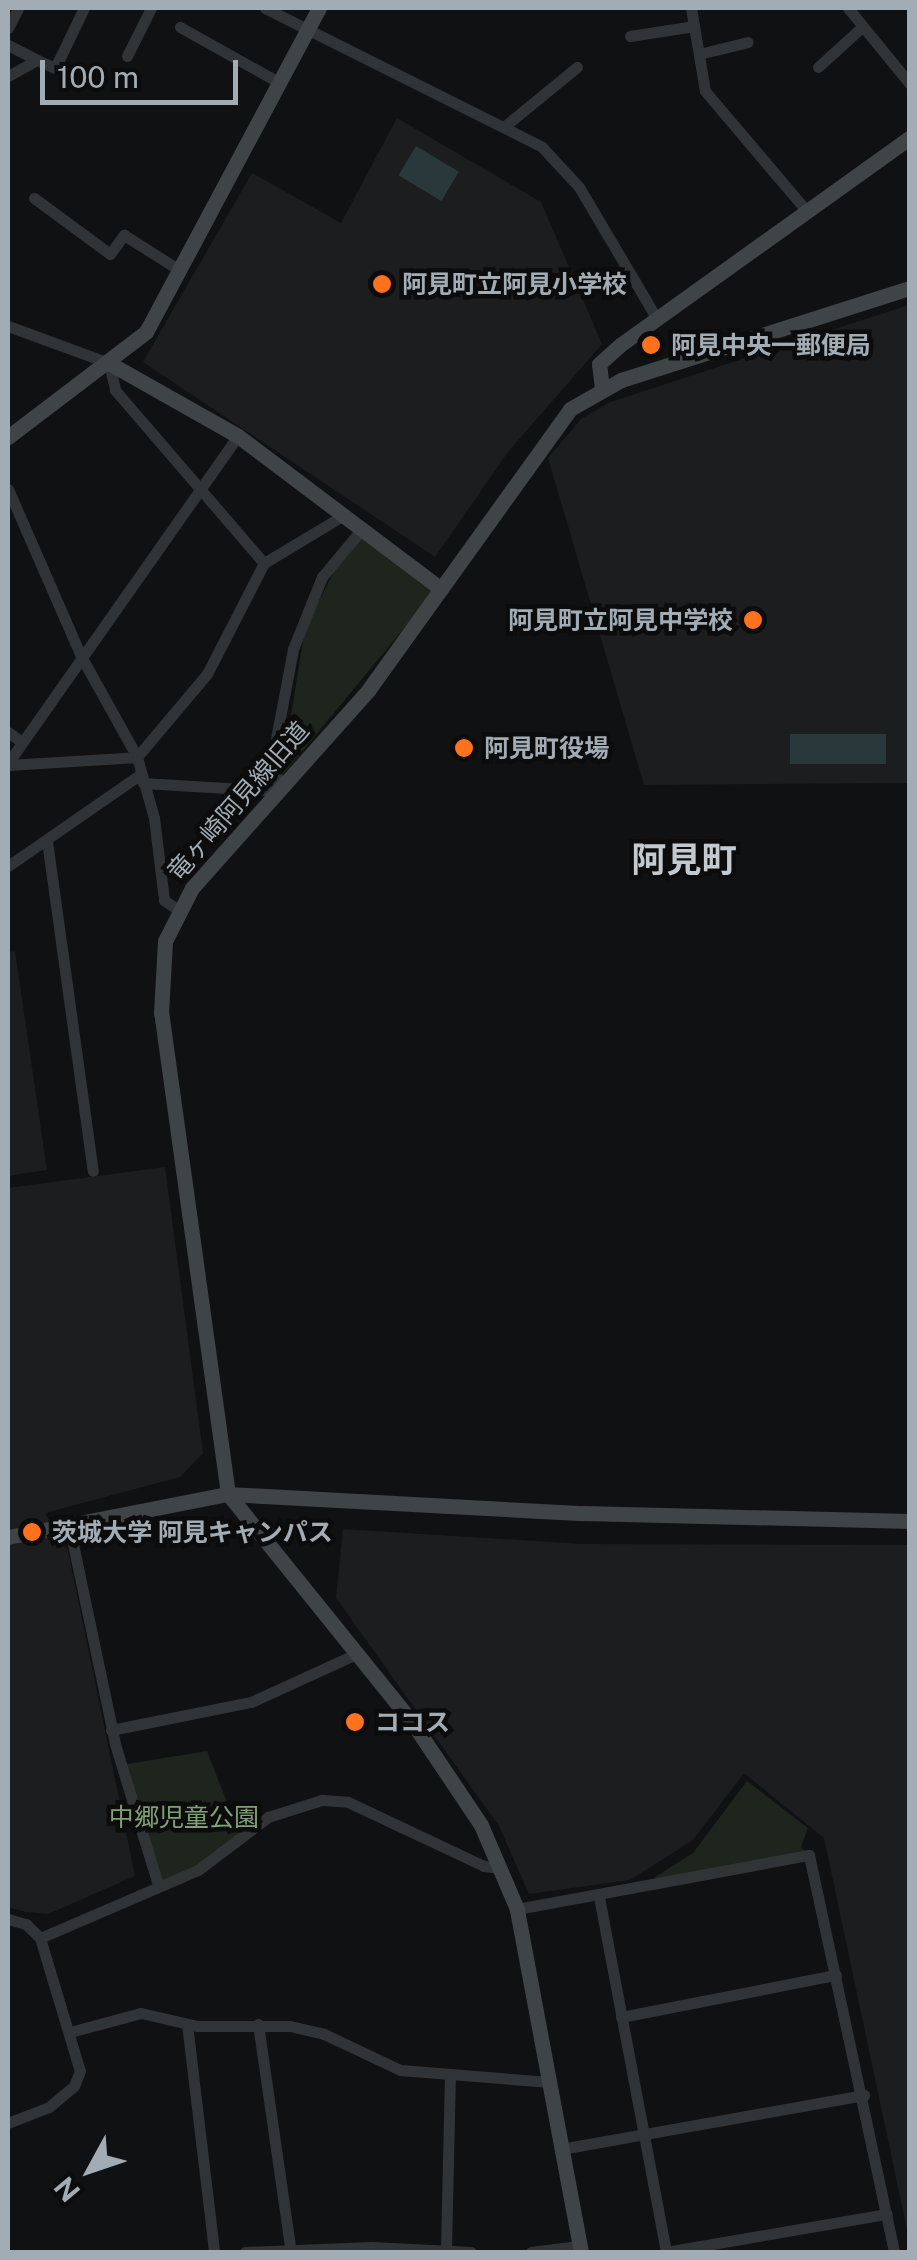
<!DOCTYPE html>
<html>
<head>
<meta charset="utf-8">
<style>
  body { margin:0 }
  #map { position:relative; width:917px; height:2260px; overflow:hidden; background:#101112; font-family:"Public Sans","Noto Sans JP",sans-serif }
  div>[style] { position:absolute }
  .built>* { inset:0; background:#1c1d1f }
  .green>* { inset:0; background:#1d251d }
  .water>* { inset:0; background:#29393b; transform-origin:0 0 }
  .street>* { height:11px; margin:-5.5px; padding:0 5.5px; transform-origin:5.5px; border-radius:5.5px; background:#313437 }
  .secondary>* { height:15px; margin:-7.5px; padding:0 7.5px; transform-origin:7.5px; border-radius:7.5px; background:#3f4447 }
  .dots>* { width:28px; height:28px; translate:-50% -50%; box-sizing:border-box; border:5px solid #0c0c0d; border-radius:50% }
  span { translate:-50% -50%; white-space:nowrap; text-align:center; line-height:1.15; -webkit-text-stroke:9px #0c0c0d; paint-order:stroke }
  .poi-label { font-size:25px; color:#a1acb4; font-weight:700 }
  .left { translate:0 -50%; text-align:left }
  .right { translate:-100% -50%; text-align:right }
  .street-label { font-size:25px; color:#a1acb4 }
  .park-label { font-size:25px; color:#80a176 }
  .district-label { font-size:35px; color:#c2cad0; font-weight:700 }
  .frame { position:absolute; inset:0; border:10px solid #a1acb4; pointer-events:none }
  .north { position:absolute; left:40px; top:2120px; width:100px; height:100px; -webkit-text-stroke:8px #0c0c0d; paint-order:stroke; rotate:230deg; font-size:28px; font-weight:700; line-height:40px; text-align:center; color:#a1acb4 }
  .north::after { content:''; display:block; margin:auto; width:35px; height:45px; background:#a1acb4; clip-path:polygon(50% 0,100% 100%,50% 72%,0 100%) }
  .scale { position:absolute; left:40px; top:60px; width:198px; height:45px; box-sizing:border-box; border:5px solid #a1acb4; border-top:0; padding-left:12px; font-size:30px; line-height:35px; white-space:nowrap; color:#a1acb4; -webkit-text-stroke:8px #0c0c0d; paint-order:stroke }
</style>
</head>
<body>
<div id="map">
  <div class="built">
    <i style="clip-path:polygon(397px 118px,541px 202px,602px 344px,508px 452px,435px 557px,143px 362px,252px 173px,341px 223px)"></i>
    <i style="clip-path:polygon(909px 305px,909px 783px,644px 785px,548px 458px,581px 419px,610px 402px)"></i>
    <i style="clip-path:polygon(15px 951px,47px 1170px,8px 1176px,8px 952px)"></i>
    <i style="clip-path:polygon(165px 1167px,203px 1453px,180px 1477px,45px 1513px,68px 1551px,135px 1876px,48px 1914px,26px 1912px,8px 1907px,8px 1188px)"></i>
    <i style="clip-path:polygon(343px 1529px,582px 1544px,909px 1545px,909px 2239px,824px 1838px,744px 1773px,693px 1840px,630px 1880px,529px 1894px,499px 1826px,336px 1598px)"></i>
  </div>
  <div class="green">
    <i style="clip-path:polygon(363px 537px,434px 592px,281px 777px,305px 628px,337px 566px)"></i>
    <i style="clip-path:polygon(207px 1751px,241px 1838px,198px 1870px,158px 1885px,121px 1765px)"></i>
    <i style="clip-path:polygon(747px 1781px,808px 1828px,801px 1847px,808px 1854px,658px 1884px,655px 1877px,693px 1853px)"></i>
  </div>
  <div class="water">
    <i style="left:416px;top:146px;width:50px;height:34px;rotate:31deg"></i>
    <i style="left:886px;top:734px;width:30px;height:96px;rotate:90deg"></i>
  </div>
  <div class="street">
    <i style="left:265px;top:8px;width:310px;rotate:26.6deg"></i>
    <i style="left:542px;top:147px;width:54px;rotate:47.2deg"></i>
    <i style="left:579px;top:187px;width:151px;rotate:59.4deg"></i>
    <i style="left:691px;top:8px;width:84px;rotate:80.4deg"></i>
    <i style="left:705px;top:91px;width:156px;rotate:49.7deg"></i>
    <i style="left:848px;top:8px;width:98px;rotate:50.8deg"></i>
    <i style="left:180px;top:27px;width:115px;rotate:29.2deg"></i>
    <i style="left:8px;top:28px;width:22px;rotate:-63deg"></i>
    <i style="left:630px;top:36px;width:65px;rotate:-8.9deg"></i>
    <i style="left:8px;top:45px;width:33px;rotate:27deg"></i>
    <i style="left:37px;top:60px;width:33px;rotate:151deg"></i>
    <i style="left:699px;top:54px;width:50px;rotate:-13.8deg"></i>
    <i style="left:127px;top:56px;width:54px;rotate:-63.4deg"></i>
    <i style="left:37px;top:60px;width:20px;rotate:24deg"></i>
    <i style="left:55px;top:68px;width:67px;rotate:-64.2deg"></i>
    <i style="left:818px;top:67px;width:58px;rotate:-42.2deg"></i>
    <i style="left:505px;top:126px;width:93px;rotate:-39.3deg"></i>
    <i style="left:34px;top:198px;width:94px;rotate:36.4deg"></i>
    <i style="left:110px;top:254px;width:24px;rotate:-54deg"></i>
    <i style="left:124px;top:235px;width:67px;rotate:32.3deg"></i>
    <i style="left:8px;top:326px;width:108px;rotate:20.1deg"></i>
    <i style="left:109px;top:363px;width:28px;rotate:77deg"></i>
    <i style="left:115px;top:390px;width:228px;rotate:49.3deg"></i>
    <i style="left:8px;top:489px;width:184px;rotate:66.4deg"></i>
    <i style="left:82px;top:658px;width:113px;rotate:60.9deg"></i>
    <i style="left:137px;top:757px;width:63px;rotate:74.4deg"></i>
    <i style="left:154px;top:818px;width:83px;rotate:83deg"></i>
    <i style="left:164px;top:900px;width:16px;rotate:35deg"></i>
    <i style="left:8px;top:732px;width:17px;rotate:36deg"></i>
    <i style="left:8px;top:763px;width:400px;rotate:-54.9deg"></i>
    <i style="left:8px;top:765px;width:129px;rotate:-3.5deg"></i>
    <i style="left:137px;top:757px;width:109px;rotate:-49.9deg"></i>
    <i style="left:207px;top:674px;width:125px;rotate:-62.8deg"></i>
    <i style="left:264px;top:563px;width:93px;rotate:-31deg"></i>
    <i style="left:143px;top:783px;width:136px;rotate:3.4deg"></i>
    <i style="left:279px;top:791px;width:36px;rotate:-99deg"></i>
    <i style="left:273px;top:755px;width:108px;rotate:-79.3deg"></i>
    <i style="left:293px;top:649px;width:78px;rotate:-68.1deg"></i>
    <i style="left:322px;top:577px;width:62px;rotate:-50.2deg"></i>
    <i style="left:47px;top:841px;width:333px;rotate:82.1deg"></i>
    <i style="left:8px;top:866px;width:162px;rotate:-34.7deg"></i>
    <i style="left:69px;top:1525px;width:224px;rotate:78.1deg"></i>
    <i style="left:115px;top:1744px;width:147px;rotate:73deg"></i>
    <i style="left:111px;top:1730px;width:143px;rotate:-11.3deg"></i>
    <i style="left:251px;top:1702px;width:118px;rotate:-24.6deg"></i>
    <i style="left:599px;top:1897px;width:361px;rotate:79.3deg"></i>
    <i style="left:517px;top:1909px;width:297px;rotate:-10.5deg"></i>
    <i style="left:809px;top:1855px;width:406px;rotate:77.9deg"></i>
    <i style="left:8px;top:1919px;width:19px;rotate:16deg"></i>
    <i style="left:26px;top:1924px;width:20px;rotate:45deg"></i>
    <i style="left:40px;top:1938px;width:139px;rotate:73.3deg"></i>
    <i style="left:80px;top:2071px;width:16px;rotate:112deg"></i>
    <i style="left:74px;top:2086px;width:33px;rotate:140deg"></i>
    <i style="left:49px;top:2107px;width:44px;rotate:158.7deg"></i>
    <i style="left:40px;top:1938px;width:172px;rotate:-23.3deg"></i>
    <i style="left:198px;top:1870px;width:88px;rotate:-37.1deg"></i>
    <i style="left:268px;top:1817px;width:57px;rotate:-17.5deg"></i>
    <i style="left:322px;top:1800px;width:26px;rotate:4deg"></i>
    <i style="left:348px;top:1802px;width:150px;rotate:25.2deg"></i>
    <i style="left:484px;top:1866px;width:17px;rotate:7deg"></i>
    <i style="left:621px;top:2017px;width:219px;rotate:-11.1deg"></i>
    <i style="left:187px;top:2024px;width:230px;rotate:83.2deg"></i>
    <i style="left:258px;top:2024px;width:230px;rotate:81.8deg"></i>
    <i style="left:70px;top:2032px;width:73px;rotate:-15deg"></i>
    <i style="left:141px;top:2013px;width:57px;rotate:13.1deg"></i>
    <i style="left:197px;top:2026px;width:93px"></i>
    <i style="left:290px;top:2026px;width:35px;rotate:13deg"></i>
    <i style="left:324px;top:2034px;width:84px;rotate:25.3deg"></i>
    <i style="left:400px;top:2070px;width:150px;rotate:4.6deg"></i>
    <i style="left:561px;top:2149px;width:308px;rotate:-10.1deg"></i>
    <i style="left:446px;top:2249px;width:172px;rotate:-88.7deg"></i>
    <i style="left:245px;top:2252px;width:126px;rotate:-2.3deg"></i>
    <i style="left:371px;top:2247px;width:100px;rotate:2.9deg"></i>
    <i style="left:531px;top:2252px;width:48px;rotate:-7.1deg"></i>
    <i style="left:666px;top:2252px;width:224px;rotate:-9.8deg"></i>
  </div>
  <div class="secondary">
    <i style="left:109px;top:363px;width:148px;rotate:29.5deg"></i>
    <i style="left:238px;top:436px;width:254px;rotate:37deg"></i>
    <i style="left:602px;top:388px;width:24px;rotate:-97deg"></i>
    <i style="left:599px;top:364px;width:28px;rotate:-42deg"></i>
    <i style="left:620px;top:345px;width:357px;rotate:-35.6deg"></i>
    <i style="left:8px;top:437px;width:173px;rotate:-37.3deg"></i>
    <i style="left:146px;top:332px;width:367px;rotate:-61.9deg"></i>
    <i style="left:8px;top:1537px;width:224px;rotate:-11.1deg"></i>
    <i style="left:228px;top:1494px;width:356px;rotate:3.1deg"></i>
    <i style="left:583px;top:1513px;width:327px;rotate:1.4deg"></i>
    <i style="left:581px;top:2252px;width:349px;rotate:-100.6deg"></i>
    <i style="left:517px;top:1909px;width:91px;rotate:-113.2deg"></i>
    <i style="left:481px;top:1825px;width:124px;rotate:-123.8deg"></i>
    <i style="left:412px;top:1722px;width:293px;rotate:-128.9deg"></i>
    <i style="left:228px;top:1494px;width:486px;rotate:-97.9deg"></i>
    <i style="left:161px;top:1013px;width:72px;rotate:-86.8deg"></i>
    <i style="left:165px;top:941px;width:59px;rotate:-63deg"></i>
    <i style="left:192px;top:888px;width:266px;rotate:-48.3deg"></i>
    <i style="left:369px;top:689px;width:345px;rotate:-54.3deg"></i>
    <i style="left:570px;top:409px;width:59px;rotate:-29.6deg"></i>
    <i style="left:621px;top:380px;width:303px;rotate:-17.7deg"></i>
  </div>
  <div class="dots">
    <i style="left:382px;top:284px;background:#fe711d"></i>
    <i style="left:651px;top:345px;background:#fe711d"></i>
    <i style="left:753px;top:620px;background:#fe711d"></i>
    <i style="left:464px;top:748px;background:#fe711d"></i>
    <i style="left:32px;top:1532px;background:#fe711d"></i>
    <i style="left:355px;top:1722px;background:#fe711d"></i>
  </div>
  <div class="poi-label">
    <span class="left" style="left:402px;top:284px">阿見町立阿見小学校</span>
    <span class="left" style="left:671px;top:345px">阿見中央一郵便局</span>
    <span class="right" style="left:733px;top:620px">阿見町立阿見中学校</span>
    <span class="left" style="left:484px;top:748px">阿見町役場</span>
    <span class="left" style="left:52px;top:1532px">茨城大学 阿見キャンパス</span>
    <span class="left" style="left:375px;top:1722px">ココス</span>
  </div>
  <div class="street-label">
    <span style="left:238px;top:801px;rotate:-49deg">竜ヶ崎阿見線旧道</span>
  </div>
  <div class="park-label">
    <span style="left:184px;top:1817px">中郷児童公園</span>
  </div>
  <div class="district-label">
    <span style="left:684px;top:860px">阿見町</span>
  </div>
  <div class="frame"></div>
  <div class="north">N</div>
  <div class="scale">100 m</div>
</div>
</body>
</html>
